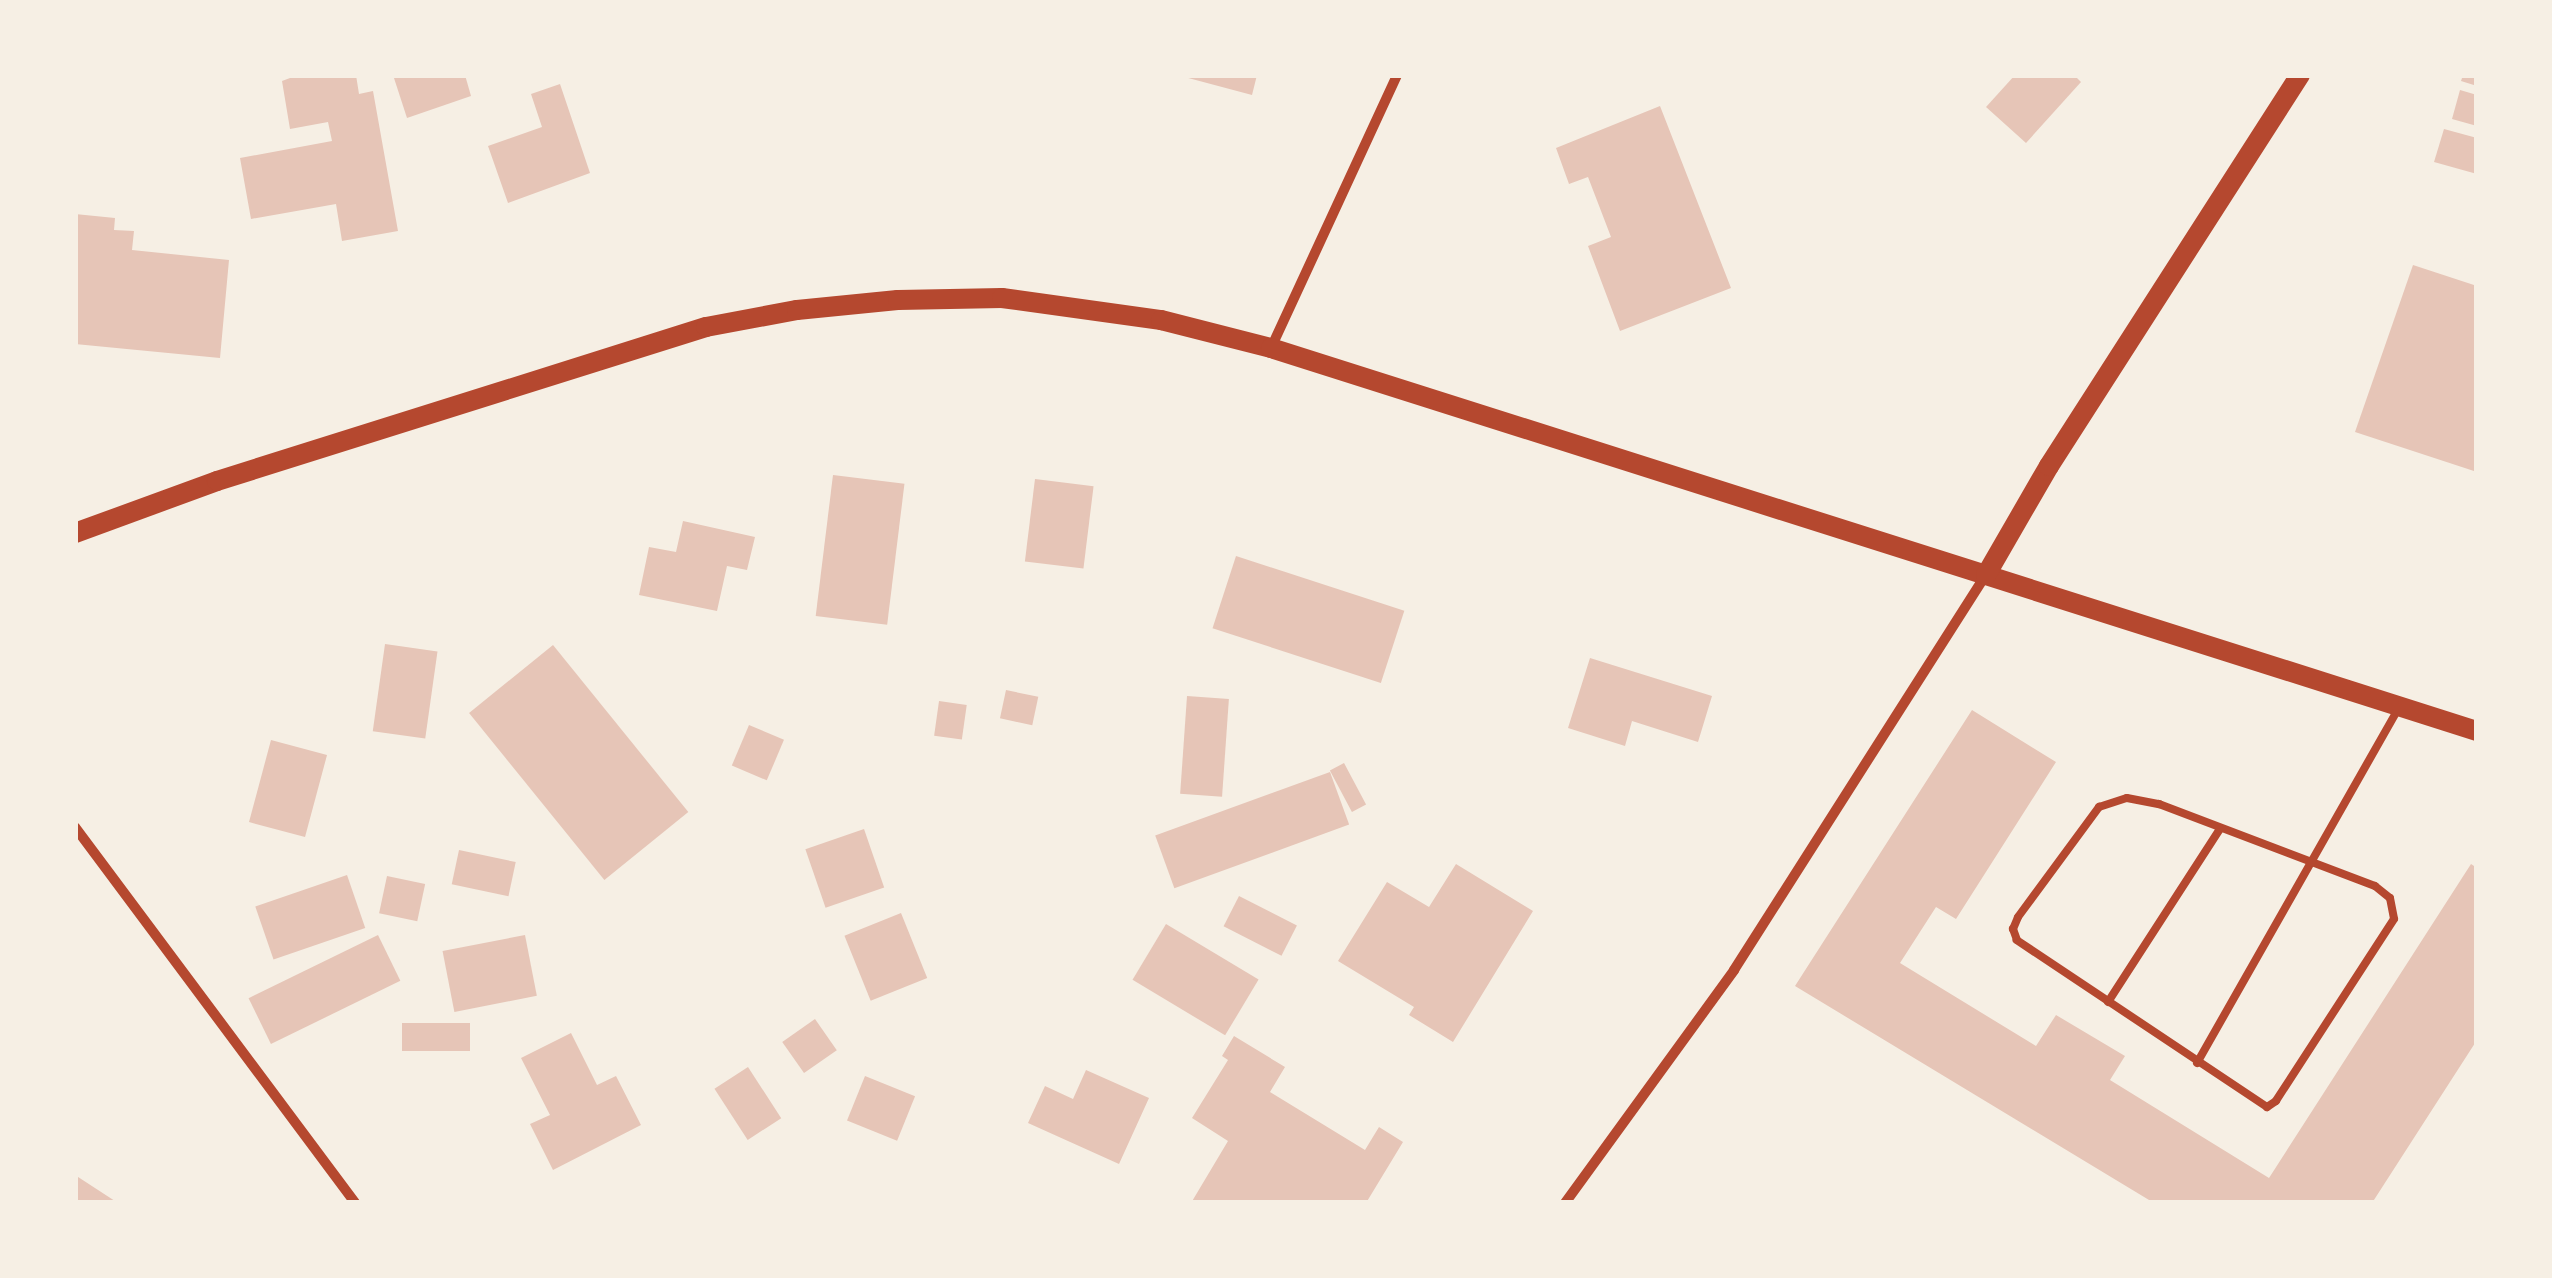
<!DOCTYPE html>
<html>
<head>
<meta charset="utf-8">
<style>
  body { margin:0 }
  #map { position:relative; width:2552px; height:1278px; overflow:hidden; background:#f6efe4; font-family:"Sofia Sans Condensed",sans-serif }
  div>[style] { position:absolute }
  .building>* { inset:0; background:#e6c5b7; transform-origin:0 0 }
  .service>* { height:8px; margin:-4px; padding:0 4px; transform-origin:4px; border-radius:4px; background:#b5482f }
  .minor>* { height:10px; margin:-5px; padding:0 5px; transform-origin:5px; border-radius:5px; background:#b5482f }
  .secondary>* { height:20px; margin:-10px; padding:0 10px; transform-origin:10px; border-radius:10px; background:#b5482f }
  span { translate:-50% -50%; white-space:nowrap; text-align:center; line-height:1.15; -webkit-text-stroke:8px #f6efe4; paint-order:stroke }
  .frame { position:absolute; inset:0; border:78px solid #f6efe4; pointer-events:none }
</style>
</head>
<body>
<div id="map">
  <div class="building">
    <i style="clip-path:polygon(298px 75px,356px 75px,359px 94px,373px 91px,398px 231px,342px 241px,336px 204px,251px 219px,240px 158px,332px 141px,328px 122px,290px 129px,282px 81px)"></i>
    <i style="clip-path:polygon(393px 75px,465px 75px,471px 96px,407px 118px)"></i>
    <i style="clip-path:polygon(1177px 75px,1257px 75px,1252px 95px)"></i>
    <i style="clip-path:polygon(2015px 75px,2074px 75px,2081px 82px,2026px 143px,1986px 107px)"></i>
    <i style="clip-path:polygon(2463px 75px,2477px 75px,2477px 86px,2461px 81px)"></i>
    <i style="clip-path:polygon(560px 84px,590px 173px,508px 203px,488px 146px,542px 127px,531px 94px)"></i>
    <i style="clip-path:polygon(2460px 90px,2477px 95px,2477px 126px,2452px 119px)"></i>
    <i style="clip-path:polygon(1660px 106px,1731px 288px,1620px 331px,1588px 246px,1611px 237px,1588px 177px,1569px 184px,1556px 148px)"></i>
    <i style="clip-path:polygon(2444px 129px,2477px 138px,2477px 174px,2434px 162px)"></i>
    <i style="clip-path:polygon(75px 214px,115px 218px,114px 230px,134px 231px,132px 250px,229px 260px,220px 358px,75px 344px)"></i>
    <i style="clip-path:polygon(2413px 265px,2477px 286px,2477px 472px,2355px 432px)"></i>
    <i style="left:833px;top:475px;width:72px;height:142px;rotate:7deg"></i>
    <i style="left:1035px;top:479px;width:59px;height:83px;rotate:7deg"></i>
    <i style="clip-path:polygon(683px 521px,755px 537px,747px 570px,727px 566px,717px 611px,639px 595px,649px 547px,676px 552px)"></i>
    <i style="left:1236px;top:556px;width:177px;height:76px;rotate:18deg"></i>
    <i style="left:385px;top:644px;width:53px;height:88px;rotate:8deg"></i>
    <i style="left:553px;top:645px;width:215px;height:108px;rotate:51deg"></i>
    <i style="clip-path:polygon(1590px 658px,1712px 696px,1698px 742px,1632px 721px,1625px 746px,1568px 728px)"></i>
    <i style="left:1006px;top:690px;width:33px;height:29px;rotate:12deg"></i>
    <i style="left:1187px;top:696px;width:42px;height:98px;rotate:4deg"></i>
    <i style="left:939px;top:701px;width:28px;height:35px;rotate:8deg"></i>
    <i style="clip-path:polygon(1972px 710px,2056px 762px,1956px 919px,1936px 907px,1900px 963px,2036px 1046px,2056px 1015px,2125px 1056px,2110px 1080px,2269px 1178px,2471px 864px,2477px 868px,2477px 1040px,2372px 1203px,2154px 1203px,1795px 986px)"></i>
    <i style="left:749px;top:725px;width:38px;height:44px;rotate:23deg"></i>
    <i style="left:271px;top:740px;width:58px;height:85px;rotate:15deg"></i>
    <i style="left:1344px;top:763px;width:47px;height:16px;rotate:62deg"></i>
    <i style="left:1330px;top:772px;width:56px;height:186px;rotate:70deg"></i>
    <i style="left:864px;top:829px;width:62px;height:62px;rotate:71deg"></i>
    <i style="left:459px;top:850px;width:58px;height:35px;rotate:12deg"></i>
    <i style="clip-path:polygon(1456px 864px,1533px 911px,1453px 1042px,1409px 1015px,1414px 1007px,1338px 961px,1387px 882px,1429px 907px)"></i>
    <i style="left:347px;top:875px;width:56px;height:97px;rotate:71deg"></i>
    <i style="left:387px;top:876px;width:39px;height:38px;rotate:12deg"></i>
    <i style="left:1239px;top:896px;width:65px;height:34px;rotate:27deg"></i>
    <i style="left:901px;top:913px;width:70px;height:61px;rotate:68deg"></i>
    <i style="left:1166px;top:924px;width:108px;height:65px;rotate:31deg"></i>
    <i style="left:378px;top:935px;width:51px;height:144px;rotate:64deg"></i>
    <i style="left:525px;top:935px;width:62px;height:84px;rotate:79deg"></i>
    <i style="left:815px;top:1019px;width:38px;height:40px;rotate:55deg"></i>
    <i style="left:470px;top:1023px;width:28px;height:68px;rotate:90deg"></i>
    <i style="clip-path:polygon(571px 1033px,597px 1085px,616px 1076px,641px 1125px,553px 1170px,530px 1124px,550px 1115px,521px 1058px)"></i>
    <i style="clip-path:polygon(1234px 1036px,1285px 1067px,1270px 1092px,1365px 1150px,1379px 1127px,1403px 1142px,1366px 1203px,1191px 1203px,1228px 1141px,1192px 1118px,1228px 1060px,1222px 1056px)"></i>
    <i style="left:748px;top:1067px;width:61px;height:40px;rotate:57deg"></i>
    <i style="clip-path:polygon(1086px 1070px,1149px 1098px,1119px 1164px,1028px 1123px,1045px 1086px,1073px 1099px)"></i>
    <i style="left:865px;top:1076px;width:54px;height:48px;rotate:22deg"></i>
    <i style="clip-path:polygon(75px 1175px,118px 1203px,75px 1203px)"></i>
  </div>
  <div class="service">
    <i style="left:2127px;top:798px;width:33px;rotate:11deg"></i>
    <i style="left:2159px;top:804px;width:231px;rotate:20.8deg"></i>
    <i style="left:2375px;top:886px;width:19px;rotate:39deg"></i>
    <i style="left:2390px;top:898px;width:21px;rotate:79deg"></i>
    <i style="left:2394px;top:919px;width:217px;rotate:123deg"></i>
    <i style="left:2276px;top:1101px;width:11px;rotate:146deg"></i>
    <i style="left:2267px;top:1107px;width:301px;rotate:-146.3deg"></i>
    <i style="left:2017px;top:940px;width:12px;rotate:-110deg"></i>
    <i style="left:2013px;top:929px;width:13px;rotate:-67deg"></i>
    <i style="left:2018px;top:917px;width:137px;rotate:-53.6deg"></i>
    <i style="left:2099px;top:807px;width:29px;rotate:-18deg"></i>
    <i style="left:2108px;top:1002px;width:206px;rotate:-57.1deg"></i>
    <i style="left:2197px;top:1063px;width:409px;rotate:-60.4deg"></i>
  </div>
  <div class="minor">
    <i style="left:1271px;top:348px;width:301px;rotate:-65.2deg"></i>
    <i style="left:75px;top:827px;width:469px;rotate:53.3deg"></i>
    <i style="left:1565px;top:1203px;width:288px;rotate:-54deg"></i>
    <i style="left:1734px;top:970px;width:469px;rotate:-57.5deg"></i>
  </div>
  <div class="secondary">
    <i style="left:75px;top:533px;width:151px;rotate:-20.1deg"></i>
    <i style="left:217px;top:481px;width:513px;rotate:-17.48deg"></i>
    <i style="left:706px;top:327px;width:93px;rotate:-10.6deg"></i>
    <i style="left:797px;top:310px;width:101px;rotate:-5.7deg"></i>
    <i style="left:898px;top:300px;width:104px;rotate:-1.1deg"></i>
    <i style="left:1002px;top:298px;width:161px;rotate:7.9deg"></i>
    <i style="left:1161px;top:320px;width:114px;rotate:14.3deg"></i>
    <i style="left:1271px;top:348px;width:1265px;rotate:17.62deg"></i>
    <i style="left:1986px;top:575px;width:126px;rotate:-60deg"></i>
    <i style="left:2049px;top:466px;width:465px;rotate:-57.3deg"></i>
  </div>
  <div class="frame"></div>
</div>
</body>
</html>
